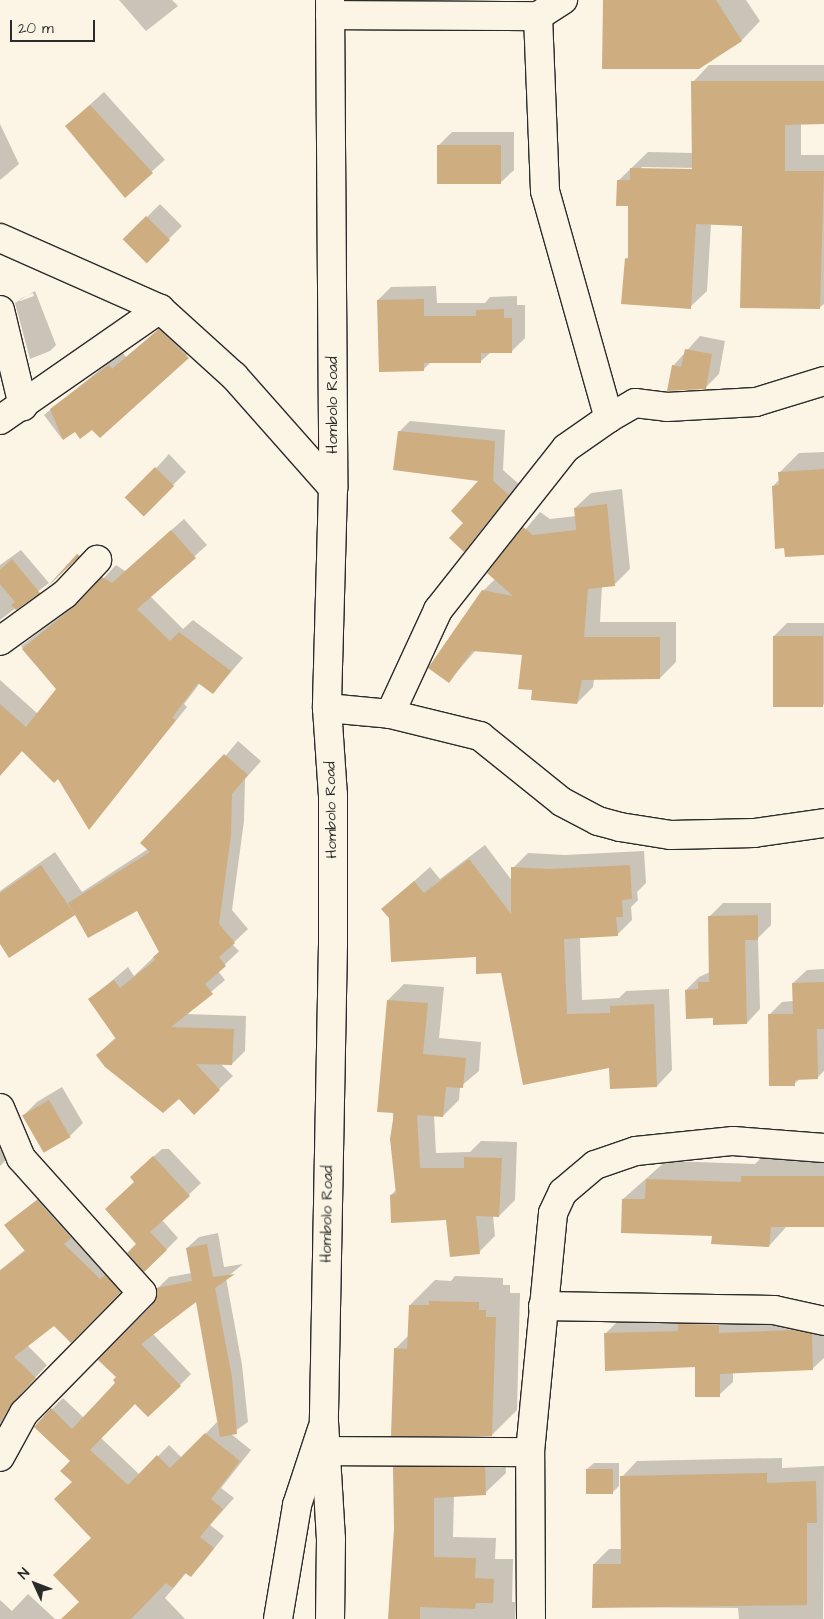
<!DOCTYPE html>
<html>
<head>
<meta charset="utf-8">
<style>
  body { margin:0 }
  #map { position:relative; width:824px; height:1619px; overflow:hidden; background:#fcf5e5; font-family:"Architects Daughter",sans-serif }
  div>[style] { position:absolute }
  .shadow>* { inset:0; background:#0003; transform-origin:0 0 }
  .building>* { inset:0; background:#cead81; transform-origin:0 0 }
  .roads { filter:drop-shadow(1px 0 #2b2b2b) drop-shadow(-1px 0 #2b2b2b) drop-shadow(0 1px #2b2b2b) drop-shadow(0 -1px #2b2b2b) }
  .street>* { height:28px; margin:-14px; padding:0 14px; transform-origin:14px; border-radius:14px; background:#fcf5e5 }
  .secondary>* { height:28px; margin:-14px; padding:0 14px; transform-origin:14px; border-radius:14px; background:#fcf5e5 }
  span { translate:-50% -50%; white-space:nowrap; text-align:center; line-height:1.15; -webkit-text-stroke:4px #fcf5e5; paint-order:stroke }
  .street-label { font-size:15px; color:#2b2b2b }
  .north { position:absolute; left:10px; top:1559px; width:50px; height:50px; -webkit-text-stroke:4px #fcf5e5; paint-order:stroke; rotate:313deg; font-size:14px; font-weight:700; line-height:20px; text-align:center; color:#2b2b2b }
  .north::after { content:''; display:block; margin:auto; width:18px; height:22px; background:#2b2b2b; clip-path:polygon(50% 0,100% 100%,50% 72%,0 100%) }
  .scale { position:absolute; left:10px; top:20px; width:85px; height:22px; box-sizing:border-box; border:2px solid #2b2b2b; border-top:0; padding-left:6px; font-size:15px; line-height:18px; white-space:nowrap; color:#2b2b2b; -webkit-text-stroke:4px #fcf5e5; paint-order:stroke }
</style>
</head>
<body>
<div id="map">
  <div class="shadow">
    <i style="clip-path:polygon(119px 0,172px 0,178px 6px,146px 31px)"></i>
    <i style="clip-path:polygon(604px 0,746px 0,760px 21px,742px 40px,698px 68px)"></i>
    <i style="clip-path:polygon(evenodd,709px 65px,824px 65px,824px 122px,801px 123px,801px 155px,824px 155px,824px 304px,819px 308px,743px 225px,711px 224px,707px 291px,690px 307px,626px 259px,629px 256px,629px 205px,618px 181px,648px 152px,693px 153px,693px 82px,709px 65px,642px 167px,699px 168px,699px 170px,639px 170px,642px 167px)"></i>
    <i style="left:104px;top:92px;width:91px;height:50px;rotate:48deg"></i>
    <i style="clip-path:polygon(0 124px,19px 164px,0 180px)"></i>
    <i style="clip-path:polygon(452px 132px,514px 132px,514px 170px,500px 183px,438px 146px)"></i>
    <i style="left:160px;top:204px;width:31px;height:50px;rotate:45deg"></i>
    <i style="clip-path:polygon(436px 286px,437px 303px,485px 303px,490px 297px,517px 296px,517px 305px,525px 305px,525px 338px,512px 351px,491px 352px,480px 362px,431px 362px,423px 370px,378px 300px,391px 287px)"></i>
    <i style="clip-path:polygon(evenodd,35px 291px,56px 345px,50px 351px,30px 359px,15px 303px,35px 291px,33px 293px,34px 296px,20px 301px,20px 299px,33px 293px)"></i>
    <i style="clip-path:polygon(173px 317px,201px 344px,92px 428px,75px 430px,62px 439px,44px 415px,117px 356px,123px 353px,126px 357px)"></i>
    <i style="clip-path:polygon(700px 336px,725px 341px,719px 374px,705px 388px,673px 366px)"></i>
    <i style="clip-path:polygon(410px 421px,505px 430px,503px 470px,519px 484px,464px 550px,465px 523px,481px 480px,399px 432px)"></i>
    <i style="clip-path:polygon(824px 452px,824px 554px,773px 486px,779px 480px,779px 473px,799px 453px)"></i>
    <i style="clip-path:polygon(169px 454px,186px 472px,173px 485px,128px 499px)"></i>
    <i style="clip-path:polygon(622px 489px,630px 569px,614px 585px,602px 586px,600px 622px,676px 622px,676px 662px,660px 678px,594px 679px,593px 687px,577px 703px,533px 689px,523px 653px,476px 650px,449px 681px,430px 668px,483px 591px,495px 579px,489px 573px,540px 512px,550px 519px,576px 516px,575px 508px,591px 493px)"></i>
    <i style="clip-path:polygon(184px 519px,207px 545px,150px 596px,183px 629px,193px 620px,243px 658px,213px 693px,200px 683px,184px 704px,187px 707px,89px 828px,58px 777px,23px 750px,9px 764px,0 756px,0 680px,38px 714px,57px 689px,21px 646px,87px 596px,116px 565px,125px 571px)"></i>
    <i style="clip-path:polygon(21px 550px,49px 583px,0 620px,0 565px)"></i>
    <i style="clip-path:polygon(787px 623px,824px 623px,824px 704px,821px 707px,774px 636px)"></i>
    <i style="clip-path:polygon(238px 741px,261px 761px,245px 779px,244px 821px,232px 910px,248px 929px,232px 944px,239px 951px,218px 971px,225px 980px,185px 1014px,246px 1016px,245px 1051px,232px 1064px,221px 1064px,233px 1076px,219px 1089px,179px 1097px,97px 1055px,116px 1037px,90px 999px,128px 967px,134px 976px,160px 951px,138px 909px,76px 914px,9px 956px,0 941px,0 891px,55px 852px,82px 892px,148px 849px)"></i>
    <i style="clip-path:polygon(485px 845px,513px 882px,513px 868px,528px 853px,565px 855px,644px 851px,646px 883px,637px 892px,638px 900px,631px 907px,632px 920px,617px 935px,580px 937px,582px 1000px,619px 998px,626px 991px,669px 989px,672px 1070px,657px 1086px,610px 1067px,502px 971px,477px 956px,390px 918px,383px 909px,430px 867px,440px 879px)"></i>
    <i style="clip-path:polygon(723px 903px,771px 903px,771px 925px,758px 938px,760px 1009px,747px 1023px,714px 1017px,686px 990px,699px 977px,710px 972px,709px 917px)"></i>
    <i style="clip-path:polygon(824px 969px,824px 1071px,817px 1078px,801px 1078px,794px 1084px,769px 1015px,782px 1002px,794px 1001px,793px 983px,807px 970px)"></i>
    <i style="clip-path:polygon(404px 984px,444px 987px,439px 1038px,481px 1042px,479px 1071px,460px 1087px,459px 1100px,443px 1116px,434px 1115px,436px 1153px,470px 1152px,481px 1141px,517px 1142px,515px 1200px,499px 1216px,493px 1216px,495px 1236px,479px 1252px,447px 1219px,391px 1195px,396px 1190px,388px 1000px)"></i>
    <i style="clip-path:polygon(62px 1087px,83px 1123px,70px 1136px,24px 1115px,37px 1102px)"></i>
    <i style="clip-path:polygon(0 1149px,8px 1158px,0 1166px)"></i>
    <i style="clip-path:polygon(162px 1149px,169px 1149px,201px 1183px,162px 1220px,178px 1238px,145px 1271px,138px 1244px,144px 1165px)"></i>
    <i style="clip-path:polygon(761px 1158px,824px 1158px,824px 1226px,787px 1226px,769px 1246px,713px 1235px,623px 1199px,666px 1161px,755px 1164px)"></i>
    <i style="clip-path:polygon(50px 1189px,132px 1280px,71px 1341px,54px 1324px,27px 1345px,47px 1365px,22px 1392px,0 1432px,0 1270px,25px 1250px,6px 1225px)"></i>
    <i style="clip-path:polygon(evenodd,218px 1233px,224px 1267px,243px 1264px,226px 1278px,242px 1365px,248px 1422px,231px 1434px,251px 1450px,221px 1488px,234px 1498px,210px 1525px,224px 1536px,202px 1564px,191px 1575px,187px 1572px,165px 1598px,185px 1619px,63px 1619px,80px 1602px,93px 1538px,72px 1461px,38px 1423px,63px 1398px,84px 1418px,117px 1383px,158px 1297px,158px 1288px,169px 1277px,192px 1273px,187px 1248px,199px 1237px,218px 1233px,197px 1300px,219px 1424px,217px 1422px,182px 1458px,169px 1445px,140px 1475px,101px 1438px,135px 1402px,180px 1385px,191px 1374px,152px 1333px,197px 1300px)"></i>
    <i style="clip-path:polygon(455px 1276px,503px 1278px,503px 1285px,510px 1285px,510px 1293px,520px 1293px,517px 1410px,492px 1435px,395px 1349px,409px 1335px,410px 1305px,435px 1280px,451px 1281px)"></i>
    <i style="clip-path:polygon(619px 1320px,824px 1321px,824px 1358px,812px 1369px,733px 1372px,733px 1382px,719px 1395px,696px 1366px,605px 1334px)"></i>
    <i style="clip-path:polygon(415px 1447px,504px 1448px,506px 1473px,485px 1493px,454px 1495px,453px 1537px,496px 1538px,495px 1559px,513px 1559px,512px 1602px,515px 1602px,515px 1619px,389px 1619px,395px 1529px,394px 1467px)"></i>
    <i style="clip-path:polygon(782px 1458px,782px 1468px,824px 1466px,823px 1619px,739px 1619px,738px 1608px,593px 1607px,594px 1564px,609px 1549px,622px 1549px,622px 1477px,637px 1461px)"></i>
    <i style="clip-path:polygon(594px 1463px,619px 1463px,619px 1486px,612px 1493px,587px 1469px)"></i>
    <i style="clip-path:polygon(28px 1594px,55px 1619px,0 1619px,0 1600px,12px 1611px)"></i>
  </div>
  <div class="building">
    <i style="clip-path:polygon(603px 0,716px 0,742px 41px,699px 69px,602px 69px)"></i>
    <i style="clip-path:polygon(691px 81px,824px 81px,824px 124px,785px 125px,785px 171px,824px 171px,820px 309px,740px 308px,742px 226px,696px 224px,691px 309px,621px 304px,625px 258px,628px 259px,628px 206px,616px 206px,617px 180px,630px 180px,630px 168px,692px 169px)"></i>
    <i style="clip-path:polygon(90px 105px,153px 173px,125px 198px,65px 126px)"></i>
    <i style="left:437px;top:145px;width:64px;height:39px"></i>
    <i style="left:146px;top:216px;width:34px;height:33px;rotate:45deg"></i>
    <i style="clip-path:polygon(424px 299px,424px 316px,476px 316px,476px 310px,504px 309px,504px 318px,512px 318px,512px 353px,481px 353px,481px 363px,424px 363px,424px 371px,379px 372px,377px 300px)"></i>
    <i style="clip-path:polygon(159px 329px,189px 358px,100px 438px,92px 430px,80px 439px,75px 432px,63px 440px,50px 409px,103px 369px,109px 365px,112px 369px)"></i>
    <i style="clip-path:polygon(685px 349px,712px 354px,706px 389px,667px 391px,672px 365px,681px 367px)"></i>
    <i style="clip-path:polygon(398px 431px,495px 441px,493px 481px,509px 495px,464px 552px,449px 538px,463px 523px,451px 511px,478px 481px,393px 470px)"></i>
    <i style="left:155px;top:467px;width:27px;height:43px;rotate:45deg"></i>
    <i style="clip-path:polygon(824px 469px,824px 555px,785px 557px,784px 548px,775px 549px,772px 486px,779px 485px,778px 472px)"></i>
    <i style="clip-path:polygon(607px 504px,615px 586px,588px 589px,584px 637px,660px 637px,660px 679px,582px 680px,577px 704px,531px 700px,532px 690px,518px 689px,522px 655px,472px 651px,449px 683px,428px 668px,482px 590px,513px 596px,487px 573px,523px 527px,533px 535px,576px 530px,574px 508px)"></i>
    <i style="clip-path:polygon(171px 530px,196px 558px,137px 609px,170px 641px,179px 632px,231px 671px,213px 694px,198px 683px,172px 718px,176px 720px,89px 830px,58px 779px,54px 783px,22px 751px,0 776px,0 704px,26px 727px,56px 689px,22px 649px,76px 605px,102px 577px,112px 583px)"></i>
    <i style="clip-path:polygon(77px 554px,80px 556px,46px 588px)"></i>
    <i style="clip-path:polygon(12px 559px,40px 593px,16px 610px,11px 605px,15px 602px,0 584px,0 570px)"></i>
    <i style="left:773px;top:636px;width:50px;height:71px"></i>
    <i style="clip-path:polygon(224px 754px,248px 775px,232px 794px,231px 835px,219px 924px,235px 943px,219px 957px,226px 966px,205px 984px,213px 994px,171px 1027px,234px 1029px,232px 1065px,196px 1064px,220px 1090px,194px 1115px,179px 1099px,163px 1113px,105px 1067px,96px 1055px,116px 1039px,88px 999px,114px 980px,120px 988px,155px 960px,153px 957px,159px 952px,137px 911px,88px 938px,75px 915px,9px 958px,0 944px,0 893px,41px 865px,75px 915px,68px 903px,150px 852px,140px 843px)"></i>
    <i style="clip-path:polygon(469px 859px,511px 914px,511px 867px,549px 869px,630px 865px,632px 899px,622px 900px,623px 917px,616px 917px,618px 936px,564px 939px,567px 1014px,610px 1013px,610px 1006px,654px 1004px,657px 1087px,610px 1089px,609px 1068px,523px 1085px,501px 973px,476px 974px,476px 957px,391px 962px,389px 918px,381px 909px,414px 881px,424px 893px)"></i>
    <i style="clip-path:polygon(758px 915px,758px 940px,745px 940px,747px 1024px,713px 1025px,713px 1018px,686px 1019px,685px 990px,698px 989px,698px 982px,709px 982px,708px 916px)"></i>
    <i style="clip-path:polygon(824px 982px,824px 1029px,817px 1029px,818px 1079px,795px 1080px,795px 1086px,769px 1086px,768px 1014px,793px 1014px,792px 983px)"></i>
    <i style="clip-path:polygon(387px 1000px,428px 1003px,423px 1054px,466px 1058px,463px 1088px,446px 1087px,443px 1117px,417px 1115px,420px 1168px,464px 1168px,464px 1157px,502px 1158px,499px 1217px,476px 1216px,480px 1254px,450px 1257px,446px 1220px,391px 1223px,390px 1195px,396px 1194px,390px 1139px,394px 1113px,377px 1112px)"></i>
    <i style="left:49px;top:1100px;width:43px;height:31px;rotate:60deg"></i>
    <i style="clip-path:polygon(153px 1156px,190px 1196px,150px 1232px,167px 1250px,144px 1272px,127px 1253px,136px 1244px,105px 1209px,134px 1182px,130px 1177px)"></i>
    <i style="clip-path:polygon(741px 1176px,824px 1176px,824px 1227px,771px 1227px,769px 1247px,711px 1244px,712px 1236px,621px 1233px,622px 1199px,645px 1199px,646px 1179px,741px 1182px)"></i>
    <i style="clip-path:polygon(37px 1200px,71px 1238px,64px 1244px,100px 1279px,105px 1275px,121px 1292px,71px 1343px,54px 1326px,14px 1357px,36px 1378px,13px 1402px,0 1422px,0 1271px,25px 1251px,4px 1225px)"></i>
    <i style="clip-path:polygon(207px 1244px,213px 1277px,235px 1274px,215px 1288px,232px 1377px,237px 1434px,220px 1437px,196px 1302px,141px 1344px,181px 1386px,148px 1417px,135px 1404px,90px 1450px,128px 1485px,157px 1455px,170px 1468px,205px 1433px,240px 1461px,211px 1499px,223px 1509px,200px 1537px,214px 1548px,191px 1577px,185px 1573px,173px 1588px,166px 1583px,131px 1619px,61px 1619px,79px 1602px,53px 1575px,91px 1538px,54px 1499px,72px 1482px,60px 1471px,70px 1461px,34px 1427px,51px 1408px,72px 1429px,115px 1383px,113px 1380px,116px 1377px,98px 1360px,153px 1304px,157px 1297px,156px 1288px,192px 1281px,186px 1248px)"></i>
    <i style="clip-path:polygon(429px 1301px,479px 1302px,479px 1310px,486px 1310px,486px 1317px,496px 1317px,492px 1436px,391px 1436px,394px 1348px,407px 1349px,409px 1305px,429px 1305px)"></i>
    <i style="clip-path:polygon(678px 1324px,719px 1325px,719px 1333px,791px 1330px,812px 1334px,813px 1370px,720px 1374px,720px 1397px,695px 1397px,695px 1367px,605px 1371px,604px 1333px,678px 1331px)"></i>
    <i style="clip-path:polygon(393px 1467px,485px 1467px,486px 1495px,434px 1498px,434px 1557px,476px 1558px,475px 1578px,494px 1579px,493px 1603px,476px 1603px,475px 1609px,420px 1607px,420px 1619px,388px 1619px,394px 1529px)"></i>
    <i style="left:586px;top:1469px;width:27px;height:25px"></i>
    <i style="clip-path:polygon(767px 1473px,767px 1483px,816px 1481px,817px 1523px,807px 1523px,807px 1605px,592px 1608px,593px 1564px,621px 1564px,620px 1476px)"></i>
  </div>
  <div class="roads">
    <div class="street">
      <i style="left:330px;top:15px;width:208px;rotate:0.3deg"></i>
      <i style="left:538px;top:16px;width:175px;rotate:87.7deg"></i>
      <i style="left:545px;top:191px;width:236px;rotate:74.3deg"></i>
      <i style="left:609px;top:418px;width:30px;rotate:-30deg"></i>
      <i style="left:635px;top:403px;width:32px;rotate:7deg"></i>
      <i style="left:667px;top:407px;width:89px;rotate:-3.2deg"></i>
      <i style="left:756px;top:402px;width:71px;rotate:-17.2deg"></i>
      <i style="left:538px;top:16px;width:30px;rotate:-33deg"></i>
      <i style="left:0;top:238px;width:175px;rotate:23.9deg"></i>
      <i style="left:160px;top:309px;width:100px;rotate:42.2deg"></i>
      <i style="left:234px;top:376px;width:149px;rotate:48.5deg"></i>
      <i style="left:0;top:310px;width:99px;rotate:76.5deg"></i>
      <i style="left:0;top:420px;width:195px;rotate:-34.8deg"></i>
      <i style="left:0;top:641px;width:80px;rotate:-35.9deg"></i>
      <i style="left:65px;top:594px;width:47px;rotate:-46.7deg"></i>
      <i style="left:327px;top:708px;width:63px;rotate:5.4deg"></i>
      <i style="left:390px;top:714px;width:93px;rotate:13.7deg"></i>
      <i style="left:480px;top:736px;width:105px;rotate:38.8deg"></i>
      <i style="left:562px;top:802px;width:41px;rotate:27.8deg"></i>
      <i style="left:598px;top:821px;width:23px;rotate:15deg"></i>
      <i style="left:620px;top:827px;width:52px;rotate:8.9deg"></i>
      <i style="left:671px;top:835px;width:83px;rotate:-1.4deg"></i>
      <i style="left:754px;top:833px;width:71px;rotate:-8.1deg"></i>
      <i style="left:390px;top:714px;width:115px;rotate:-65.2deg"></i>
      <i style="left:438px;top:610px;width:206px;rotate:-51.7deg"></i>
      <i style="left:566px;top:448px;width:52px;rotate:-34.9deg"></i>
      <i style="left:0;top:1108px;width:54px;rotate:67.2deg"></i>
      <i style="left:21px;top:1158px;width:181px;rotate:48.1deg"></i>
      <i style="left:142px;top:1293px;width:168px;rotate:134.5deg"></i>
      <i style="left:24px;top:1413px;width:50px;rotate:118.6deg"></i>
      <i style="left:543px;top:1306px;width:231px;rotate:1deg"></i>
      <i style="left:774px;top:1310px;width:51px;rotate:12.4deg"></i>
      <i style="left:326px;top:1451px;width:204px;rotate:0.3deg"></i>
      <i style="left:278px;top:1619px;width:116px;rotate:-80.5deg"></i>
      <i style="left:297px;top:1505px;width:80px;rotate:-71.8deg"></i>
      <i style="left:531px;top:1619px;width:167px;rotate:-90.3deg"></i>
      <i style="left:530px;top:1452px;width:240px;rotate:-84.5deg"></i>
      <i style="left:553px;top:1213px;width:23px;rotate:-65deg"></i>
      <i style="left:563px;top:1192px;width:42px;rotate:-40.2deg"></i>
      <i style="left:595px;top:1165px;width:43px;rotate:-18.9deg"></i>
      <i style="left:636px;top:1151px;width:98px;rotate:-5.9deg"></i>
      <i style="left:733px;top:1141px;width:91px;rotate:4.4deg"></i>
    </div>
    <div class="secondary">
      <i style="left:330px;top:0;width:488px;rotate:89.6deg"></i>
      <i style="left:333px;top:488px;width:220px;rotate:91.6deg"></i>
      <i style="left:327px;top:708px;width:87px;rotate:86.1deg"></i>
      <i style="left:333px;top:795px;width:149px;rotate:90deg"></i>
      <i style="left:333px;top:944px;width:478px;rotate:91.1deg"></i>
      <i style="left:324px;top:1422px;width:117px;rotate:86.6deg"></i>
      <i style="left:331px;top:1539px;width:80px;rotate:90.7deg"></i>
    </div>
  </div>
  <div class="street-label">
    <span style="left:333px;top:405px;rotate:-90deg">Hombolo Road</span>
    <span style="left:331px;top:810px;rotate:-91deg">Hombolo Road</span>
    <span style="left:327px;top:1214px;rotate:-89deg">Hombolo Road</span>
  </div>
  <div class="north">N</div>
  <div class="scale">20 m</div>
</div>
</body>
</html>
